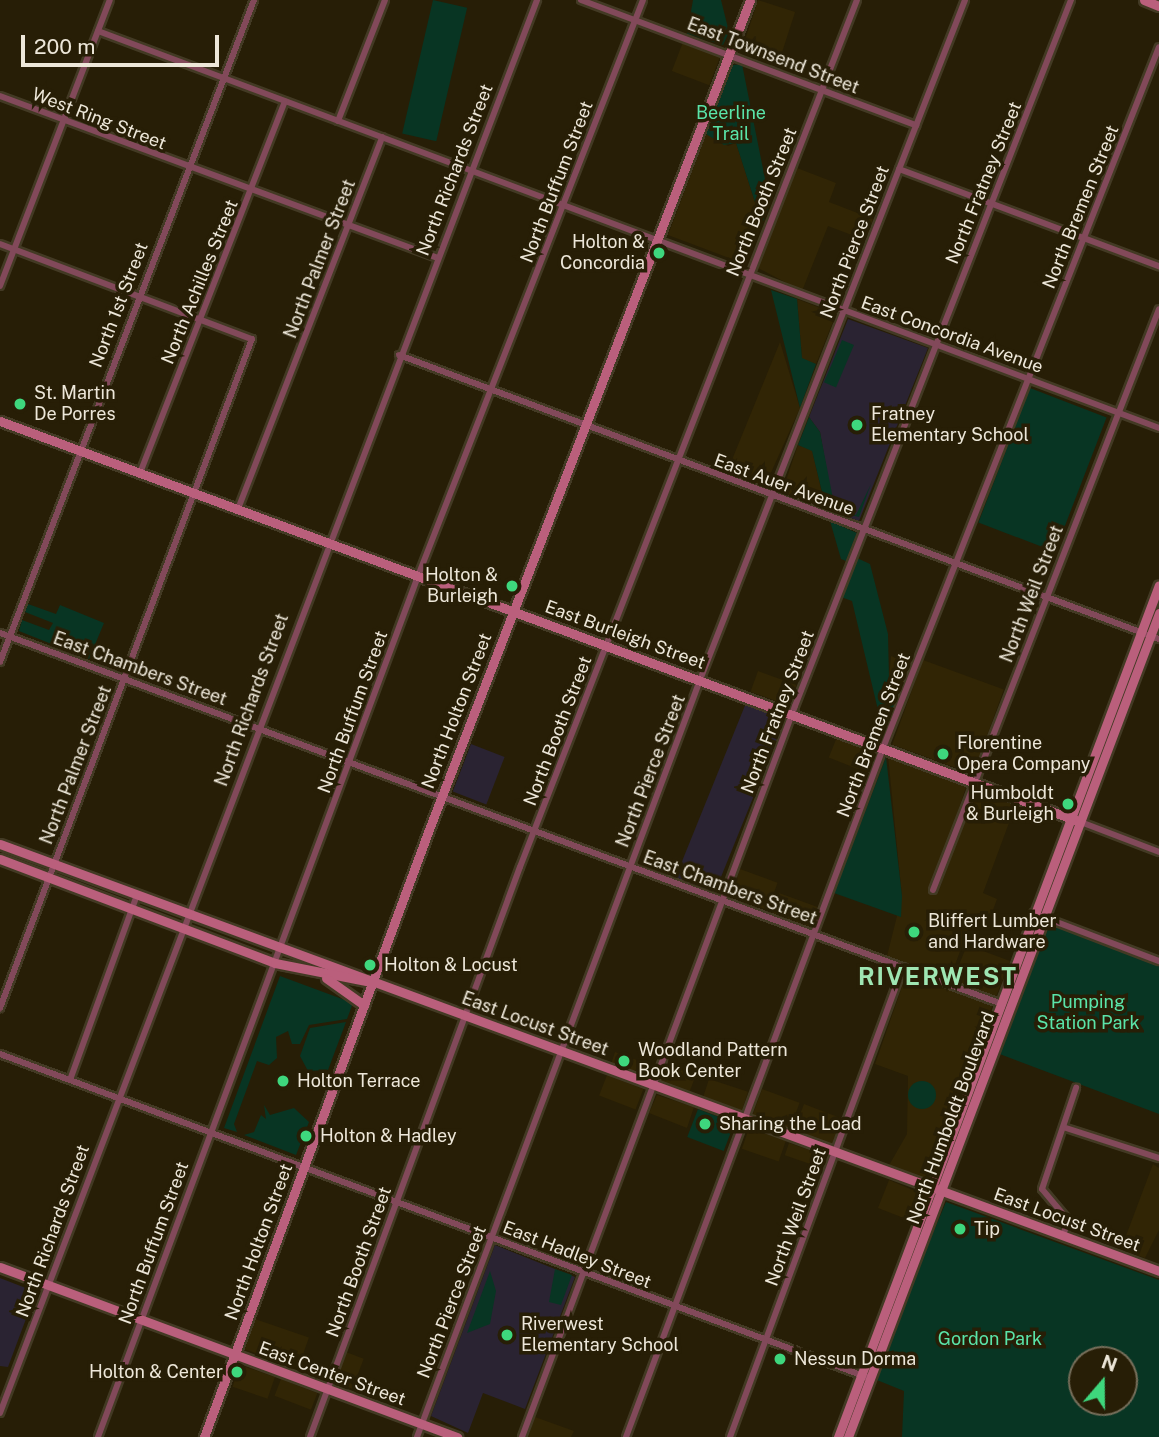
<!DOCTYPE html>
<html>
<head>
<meta charset="utf-8">
<style>
  body { margin:0 }
  #map { position:relative; width:1159px; height:1437px; overflow:hidden; background:#271e06; font-family:"Public Sans",sans-serif }
  div>[style] { position:absolute }
  .built>* { inset:0; background:#312505; transform-origin:0 0 }
  .education>* { inset:0; background:#2a2332; transform-origin:0 0 }
  .green>* { inset:0; background:#083523; transform-origin:0 0 }
  .round { border-radius:50% }
  .roads { filter:drop-shadow(2px 0 #433a24) drop-shadow(-2px 0 #433a24) drop-shadow(0 2px #433a24) drop-shadow(0 -2px #433a24) }
  .street>* { height:6px; margin:-3px; padding:0 3px; transform-origin:3px; border-radius:3px; background:#82495a }
  .secondary>* { height:9px; margin:-4.5px; padding:0 4.5px; transform-origin:4.5px; border-radius:4.5px; background:#ba5f7c }
  .dots>* { width:19px; height:19px; translate:-50% -50%; box-sizing:border-box; border:4px solid #271e06; border-radius:50% }
  span { translate:-50% -50%; white-space:nowrap; text-align:center; line-height:1.15; -webkit-text-stroke:7px #271e06; paint-order:stroke }
  .street-label { font-size:18px; color:#ede7d9 }
  .park-label { font-size:18px; color:#5ae4a9 }
  .poi-label { font-size:18px; color:#ede7d9 }
  .right { translate:-100% -50%; text-align:right }
  .left { translate:0 -50%; text-align:left }
  .district-label { font-size:24px; color:#9fe6b3; font-weight:700; letter-spacing:2px }
  .north { position:absolute; left:1068px; top:1346px; width:70px; height:70px; box-sizing:border-box; background:#271e06; border:2px solid #766e5a; border-radius:50%; rotate:20deg; font-size:19px; font-weight:700; line-height:28px; text-align:center; color:#ede7d9 }
  .north::after { content:''; display:block; margin:auto; width:24px; height:32px; background:#3ed77d; clip-path:polygon(50% 0,100% 100%,50% 72%,0 100%) }
  .scale { position:absolute; left:21px; top:35px; width:198px; height:32px; box-sizing:border-box; border:4px solid #ede7d9; border-top:0; padding-left:9px; font-size:21px; line-height:24px; white-space:nowrap; color:#ede7d9; -webkit-text-stroke:5px #271e06; paint-order:stroke }
</style>
</head>
<body>
<div id="map">
  <div class="built">
    <i style="left:758px;top:0;width:39px;height:54px;rotate:18deg"></i>
    <i style="left:683px;top:42px;width:40px;height:31px;rotate:21deg"></i>
    <i style="clip-path:polygon(706px 134px,728px 146px,736px 143px,762px 224px,745px 264px,668px 235px)"></i>
    <i style="clip-path:polygon(797px 168px,836px 183px,829px 202px,873px 219px,865px 240px,828px 226px,802px 291px,758px 268px)"></i>
    <i style="clip-path:polygon(797px 299px,836px 314px,816px 364px,802px 359px)"></i>
    <i style="clip-path:polygon(780px 342px,800px 408px,765px 486px,727px 472px)"></i>
    <i style="clip-path:polygon(798px 445px,812px 450px,822px 493px,817px 506px,782px 492px)"></i>
    <i style="clip-path:polygon(891px 656px,911px 663px,900px 690px,889px 678px)"></i>
    <i style="left:923px;top:660px;width:86px;height:90px;rotate:20deg"></i>
    <i style="left:758px;top:671px;width:41px;height:22px;rotate:20deg"></i>
    <i style="left:837px;top:737px;width:41px;height:22px;rotate:22deg"></i>
    <i style="clip-path:polygon(888px 756px,966px 787px,931px 893px,938px 893px,975px 792px,1016px 804px,983px 893px,997px 899px,988px 924px,972px 918px,950px 979px,932px 973px,930px 983px,949px 990px,967px 945px,1010px 961px,924px 1180px,888px 1167px,907px 1134px,908px 1076px,875px 1064px,910px 964px,887px 956px,902px 896px)"></i>
    <i style="left:740px;top:869px;width:40px;height:29px;rotate:20deg"></i>
    <i style="left:779px;top:893px;width:41px;height:21px;rotate:20deg"></i>
    <i style="clip-path:polygon(615px 1052px,653px 1066px,649px 1076px,611px 1064px)"></i>
    <i style="left:667px;top:1064px;width:31px;height:20px;rotate:21deg"></i>
    <i style="left:607px;top:1075px;width:39px;height:22px;rotate:21deg"></i>
    <i style="left:709px;top:1079px;width:41px;height:20px;rotate:18deg"></i>
    <i style="left:762px;top:1089px;width:40px;height:28px;rotate:20deg"></i>
    <i style="clip-path:polygon(657px 1095px,694px 1107px,687px 1128px,649px 1113px)"></i>
    <i style="left:804px;top:1104px;width:42px;height:30px;rotate:21deg"></i>
    <i style="left:749px;top:1128px;width:39px;height:22px;rotate:19deg"></i>
    <i style="left:789px;top:1143px;width:39px;height:13px;rotate:19deg"></i>
    <i style="clip-path:polygon(1153px 1164px,1159px 1168px,1159px 1230px,1145px 1258px,1121px 1249px)"></i>
    <i style="clip-path:polygon(889px 1180px,920px 1193px,914px 1222px,878px 1208px)"></i>
    <i style="left:255px;top:1319px;width:57px;height:32px;rotate:19deg"></i>
    <i style="left:346px;top:1352px;width:19px;height:32px;rotate:21deg"></i>
    <i style="left:240px;top:1365px;width:37px;height:23px;rotate:19deg"></i>
    <i style="left:281px;top:1379px;width:39px;height:18px;rotate:21deg"></i>
    <i style="clip-path:polygon(535px 1417px,574px 1431px,571px 1437px,528px 1437px)"></i>
  </div>
  <div class="education">
    <i style="clip-path:polygon(848px 319px,928px 348px,859px 521px,834px 512px,820px 432px,809px 417px)"></i>
    <i style="left:746px;top:703px;width:42px;height:188px;rotate:22deg"></i>
    <i style="left:471px;top:744px;width:36px;height:51px;rotate:21deg"></i>
    <i style="clip-path:polygon(495px 1245px,575px 1277px,525px 1409px,483px 1393px,468px 1433px,431px 1416px)"></i>
    <i style="clip-path:polygon(0 1278px,36px 1292px,8px 1367px,0 1366px)"></i>
  </div>
  <div class="green">
    <i style="left:433px;top:0;width:35px;height:137px;rotate:13deg"></i>
    <i style="clip-path:polygon(693px 0,721px 0,729px 32px,723px 45px,687px 34px)"></i>
    <i style="clip-path:polygon(742px 64px,770px 204px,762px 224px,736px 143px,724px 145px,706px 134px,733px 65px)"></i>
    <i style="clip-path:polygon(771px 290px,797px 299px,802px 358px,816px 364px,800px 408px)"></i>
    <i style="left:842px;top:340px;width:13px;height:46px;rotate:23deg"></i>
    <i style="left:1030px;top:388px;width:82px;height:144px;rotate:21deg"></i>
    <i style="clip-path:polygon(809px 417px,820px 432px,835px 509px,856px 515px,871px 484px,859px 517px,817px 506px,822px 492px,812px 451px,798px 445px)"></i>
    <i style="clip-path:polygon(830px 521px,857px 533px,846px 561px,841px 559px)"></i>
    <i style="clip-path:polygon(857px 558px,870px 564px,888px 634px,889px 678px,900px 690px,889px 720px,878px 710px,852px 601px,841px 597px)"></i>
    <i style="clip-path:polygon(28px 604px,56px 614px,60px 605px,104px 623px,89px 659px,19px 631px,22px 620px,49px 630px,53px 623px,25px 612px)"></i>
    <i style="clip-path:polygon(886px 757px,902px 896px,901px 917px,834px 893px)"></i>
    <i style="clip-path:polygon(1050px 924px,1159px 965px,1159px 1114px,997px 1053px)"></i>
    <i style="clip-path:polygon(280px 976px,353px 1003px,347px 1019px,309px 1025px,300px 1044px,292px 1044px,288px 1031px,276px 1037px,277px 1058px,269px 1065px,257px 1061px,234px 1124px,237px 1132px,224px 1128px)"></i>
    <i style="clip-path:polygon(346px 1022px,328px 1070px,308px 1071px,300px 1056px,310px 1028px)"></i>
    <i class="round" style="left:908px;top:1081px;width:28px;height:28px"></i>
    <i style="clip-path:polygon(264px 1105px,270px 1115px,294px 1108px,309px 1122px,296px 1155px,244px 1135px,254px 1132px,261px 1115px,266px 1119px)"></i>
    <i style="left:698px;top:1109px;width:39px;height:30px;rotate:21deg"></i>
    <i style="clip-path:polygon(evenodd,946px 1202px,1159px 1280px,1159px 1437px,902px 1437px,904px 1391px,872px 1378px,946px 1202px,1082px 1360px,1124px 1360px,1124px 1402px,1082px 1402px,1082px 1360px)"></i>
    <i style="clip-path:polygon(555px 1269px,572px 1275px,561px 1305px,549px 1302px)"></i>
    <i style="clip-path:polygon(490px 1271px,496px 1291px,490px 1324px,467px 1333px)"></i>
  </div>
  <div class="roads">
    <div class="street">
      <i style="left:581px;top:0;width:358px;rotate:20.5deg"></i>
      <i style="left:98px;top:31px;width:1133px;rotate:20.51deg"></i>
      <i style="left:0;top:96px;width:465px;rotate:20.3deg"></i>
      <i style="left:338px;top:121px;width:130px;rotate:-68.8deg"></i>
      <i style="left:899px;top:169px;width:278px;rotate:20.5deg"></i>
      <i style="left:0;top:244px;width:269px;rotate:20.7deg"></i>
      <i style="left:252px;top:339px;width:715px;rotate:110.64deg"></i>
      <i style="left:0;top:286px;width:306px;rotate:-69deg"></i>
      <i style="left:399px;top:355px;width:811px;rotate:20.49deg"></i>
      <i style="left:140px;top:473px;width:399px;rotate:-68.7deg"></i>
      <i style="left:238px;top:509px;width:399px;rotate:-68.8deg"></i>
      <i style="left:0;top:633px;width:1068px;rotate:20.32deg"></i>
      <i style="left:0;top:662px;width:709px;rotate:-69.01deg"></i>
      <i style="left:1078px;top:821px;width:87px;rotate:20.9deg"></i>
      <i style="left:933px;top:890px;width:623px;rotate:-68.74deg"></i>
      <i style="left:1033px;top:913px;width:135px;rotate:20.9deg"></i>
      <i style="left:0;top:1054px;width:927px;rotate:20.45deg"></i>
      <i style="left:70px;top:1080px;width:197px;rotate:-70.1deg"></i>
      <i style="left:1066px;top:1128px;width:98px;rotate:17.9deg"></i>
      <i style="left:1063px;top:1236px;width:17px;rotate:-73deg"></i>
      <i style="left:1068px;top:1220px;width:40px;rotate:-130deg"></i>
      <i style="left:1042px;top:1189px;width:107px;rotate:-71.4deg"></i>
      <i style="left:0;top:1413px;width:1512px;rotate:-69.19deg"></i>
      <i style="left:98px;top:1437px;width:919px;rotate:-69.61deg"></i>
      <i style="left:418px;top:576px;width:618px;rotate:-68.66deg"></i>
      <i style="left:310px;top:1437px;width:607px;rotate:-69.78deg"></i>
      <i style="left:520px;top:867px;width:930px;rotate:-68.76deg"></i>
      <i style="left:417px;top:1437px;width:808px;rotate:-69.5deg"></i>
      <i style="left:700px;top:680px;width:730px;rotate:-68.71deg"></i>
      <i style="left:522px;top:1437px;width:780px;rotate:-69.52deg"></i>
      <i style="left:795px;top:706px;width:758px;rotate:-68.65deg"></i>
      <i style="left:626px;top:1437px;width:735px;rotate:-69.54deg"></i>
      <i style="left:883px;top:748px;width:753px;rotate:-68.51deg"></i>
      <i style="left:730px;top:1437px;width:501px;rotate:-69.79deg"></i>
    </div>
    <div class="secondary">
      <i style="left:1144px;top:0;width:16px;rotate:22deg"></i>
      <i style="left:0;top:421px;width:1150px;rotate:20.36deg"></i>
      <i style="left:0;top:844px;width:1235px;rotate:20.22deg"></i>
      <i style="left:0;top:859px;width:294px;rotate:20.7deg"></i>
      <i style="left:275px;top:963px;width:98px;rotate:11.2deg"></i>
      <i style="left:326px;top:978px;width:47px;rotate:35.4deg"></i>
      <i style="left:0;top:1267px;width:488px;rotate:20.4deg"></i>
      <i style="left:204px;top:1437px;width:645px;rotate:-69.68deg"></i>
      <i style="left:428px;top:832px;width:892px;rotate:-68.84deg"></i>
      <i style="left:838px;top:1437px;width:910px;rotate:-69.36deg"></i>
      <i style="left:848px;top:1437px;width:881px;rotate:-69.32deg"></i>
    </div>
  </div>
  <div class="dots">
    <i style="left:659px;top:253px;background:#3ed77d"></i>
    <i style="left:20px;top:404px;background:#3ed77d"></i>
    <i style="left:857px;top:425px;background:#3ed77d"></i>
    <i style="left:512px;top:586px;background:#3ed77d"></i>
    <i style="left:943px;top:754px;background:#3ed77d"></i>
    <i style="left:1068px;top:804px;background:#3ed77d"></i>
    <i style="left:914px;top:932px;background:#3ed77d"></i>
    <i style="left:370px;top:965px;background:#3ed77d"></i>
    <i style="left:624px;top:1061px;background:#3ed77d"></i>
    <i style="left:283px;top:1081px;background:#3ed77d"></i>
    <i style="left:705px;top:1124px;background:#3ed77d"></i>
    <i style="left:306px;top:1136px;background:#3ed77d"></i>
    <i style="left:960px;top:1229px;background:#3ed77d"></i>
    <i style="left:507px;top:1335px;background:#3ed77d"></i>
    <i style="left:780px;top:1359px;background:#3ed77d"></i>
    <i style="left:237px;top:1372px;background:#3ed77d"></i>
  </div>
  <div class="street-label">
    <span style="left:773px;top:56px;rotate:21deg">East Townsend Street</span>
    <span style="left:99px;top:119px;rotate:21deg">West Ring Street</span>
    <span style="left:455px;top:170px;rotate:-69deg">North Richards Street</span>
    <span style="left:557px;top:182px;rotate:-69deg">North Buffum Street</span>
    <span style="left:984px;top:183px;rotate:-68deg">North Fratney Street</span>
    <span style="left:762px;top:202px;rotate:-68deg">North Booth Street</span>
    <span style="left:1081px;top:207px;rotate:-68deg">North Bremen Street</span>
    <span style="left:855px;top:242px;rotate:-69deg">North Pierce Street</span>
    <span style="left:320px;top:259px;rotate:-69deg">North Palmer Street</span>
    <span style="left:200px;top:282px;rotate:-68deg">North Achilles Street</span>
    <span style="left:119px;top:305px;rotate:-69deg">North 1st Street</span>
    <span style="left:952px;top:335px;rotate:20deg">East Concordia Avenue</span>
    <span style="left:784px;top:485px;rotate:20deg">East Auer Avenue</span>
    <span style="left:1032px;top:594px;rotate:-69deg">North Weil Street</span>
    <span style="left:625px;top:635px;rotate:20deg">East Burleigh Street</span>
    <span style="left:140px;top:669px;rotate:20deg">East Chambers Street</span>
    <span style="left:252px;top:700px;rotate:-70deg">North Richards Street</span>
    <span style="left:457px;top:711px;rotate:-69deg">North Holton Street</span>
    <span style="left:353px;top:712px;rotate:-70deg">North Buffum Street</span>
    <span style="left:778px;top:712px;rotate:-69deg">North Fratney Street</span>
    <span style="left:558px;top:731px;rotate:-69deg">North Booth Street</span>
    <span style="left:874px;top:735px;rotate:-69deg">North Bremen Street</span>
    <span style="left:76px;top:765px;rotate:-69deg">North Palmer Street</span>
    <span style="left:651px;top:771px;rotate:-69deg">North Pierce Street</span>
    <span style="left:730px;top:888px;rotate:20deg">East Chambers Street</span>
    <span style="left:535px;top:1024px;rotate:20deg">East Locust Street</span>
    <span style="left:951px;top:1118px;rotate:-70deg">North Humboldt Boulevard</span>
    <span style="left:796px;top:1217px;rotate:-70deg">North Weil Street</span>
    <span style="left:1067px;top:1220px;rotate:20deg">East Locust Street</span>
    <span style="left:53px;top:1231px;rotate:-70deg">North Richards Street</span>
    <span style="left:259px;top:1242px;rotate:-70deg">North Holton Street</span>
    <span style="left:154px;top:1243px;rotate:-70deg">North Buffum Street</span>
    <span style="left:577px;top:1255px;rotate:21deg">East Hadley Street</span>
    <span style="left:359px;top:1262px;rotate:-70deg">North Booth Street</span>
    <span style="left:452px;top:1302px;rotate:-69deg">North Pierce Street</span>
    <span style="left:332px;top:1374px;rotate:20deg">East Center Street</span>
  </div>
  <div class="park-label">
    <span style="left:731px;top:124px">Beerline<br>Trail</span>
    <span style="left:1088px;top:1013px">Pumping<br>Station Park</span>
    <span style="left:990px;top:1339px">Gordon Park</span>
  </div>
  <div class="poi-label">
    <span class="right" style="left:645px;top:253px">Holton &amp;<br>Concordia</span>
    <span class="left" style="left:34px;top:404px">St. Martin<br>De Porres</span>
    <span class="left" style="left:871px;top:425px">Fratney<br>Elementary School</span>
    <span class="right" style="left:498px;top:586px">Holton &amp;<br>Burleigh</span>
    <span class="left" style="left:957px;top:754px">Florentine<br>Opera Company</span>
    <span class="right" style="left:1054px;top:804px">Humboldt<br>&amp; Burleigh</span>
    <span class="left" style="left:928px;top:932px">Bliffert Lumber<br>and Hardware</span>
    <span class="left" style="left:384px;top:965px">Holton &amp; Locust</span>
    <span class="left" style="left:638px;top:1061px">Woodland Pattern<br>Book Center</span>
    <span class="left" style="left:297px;top:1081px">Holton Terrace</span>
    <span class="left" style="left:719px;top:1124px">Sharing the Load</span>
    <span class="left" style="left:320px;top:1136px">Holton &amp; Hadley</span>
    <span class="left" style="left:974px;top:1229px">Tip</span>
    <span class="left" style="left:521px;top:1335px">Riverwest<br>Elementary School</span>
    <span class="left" style="left:794px;top:1359px">Nessun Dorma</span>
    <span class="right" style="left:223px;top:1372px">Holton &amp; Center</span>
  </div>
  <div class="district-label">
    <span style="left:938px;top:977px">RIVERWEST</span>
  </div>
  <div class="north">N</div>
  <div class="scale">200 m</div>
</div>
</body>
</html>
